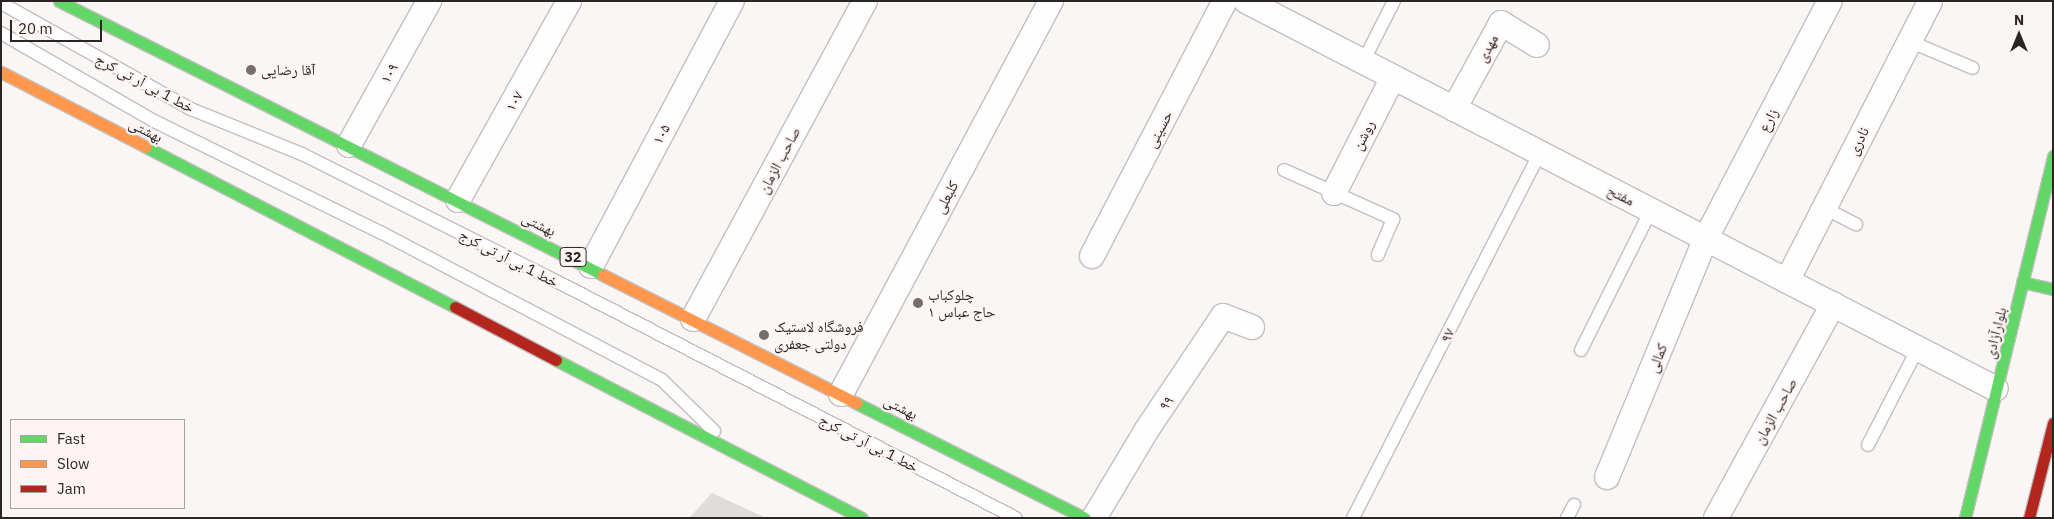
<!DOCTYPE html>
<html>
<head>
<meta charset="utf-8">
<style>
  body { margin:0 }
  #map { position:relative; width:2054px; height:519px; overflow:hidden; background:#fbf6f6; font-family:"IBM Plex Sans","Noto Naskh Arabic",sans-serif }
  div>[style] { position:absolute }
  .building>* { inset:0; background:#e1dcdc }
  .roads { filter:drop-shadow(1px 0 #c4bfbe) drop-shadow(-1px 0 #c4bfbe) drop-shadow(0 1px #c4bfbe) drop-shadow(0 -1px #c4bfbe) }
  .lane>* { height:12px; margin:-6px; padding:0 6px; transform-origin:6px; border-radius:6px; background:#fefefe }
  .street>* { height:24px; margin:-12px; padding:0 12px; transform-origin:12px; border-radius:12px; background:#fefefe }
  .fast>* { height:11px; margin:-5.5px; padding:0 5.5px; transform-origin:5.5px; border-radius:5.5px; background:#63d668 }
  .slow>* { height:11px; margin:-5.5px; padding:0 5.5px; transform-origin:5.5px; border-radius:5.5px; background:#ff974d }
  .jam>* { height:11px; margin:-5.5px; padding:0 5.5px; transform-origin:5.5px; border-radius:5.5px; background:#b3261e }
  .dots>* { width:14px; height:14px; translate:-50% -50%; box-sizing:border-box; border:2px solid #fef4f3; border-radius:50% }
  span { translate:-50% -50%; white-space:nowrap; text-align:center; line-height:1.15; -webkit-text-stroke:4.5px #fef4f3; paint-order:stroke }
  .shield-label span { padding:1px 4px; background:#fef4f3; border:1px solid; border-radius:4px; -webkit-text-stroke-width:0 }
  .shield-label { font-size:14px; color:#2b2525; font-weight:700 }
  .street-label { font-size:15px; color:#2b2525 }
  .poi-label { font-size:15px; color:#2b2525 }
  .left { translate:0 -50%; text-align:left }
  .frame { position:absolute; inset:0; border:2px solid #2b2525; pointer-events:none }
  .legend { position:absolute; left:10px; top:419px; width:175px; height:90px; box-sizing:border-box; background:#fef4f3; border:1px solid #aaa1a1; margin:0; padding:6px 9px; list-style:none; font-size:15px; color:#2b2525 }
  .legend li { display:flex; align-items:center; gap:10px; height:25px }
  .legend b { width:25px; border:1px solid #aaa1a1 }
  .north { position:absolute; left:1994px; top:10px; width:50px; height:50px; -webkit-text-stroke:4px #fef4f3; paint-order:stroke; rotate:0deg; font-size:14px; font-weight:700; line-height:20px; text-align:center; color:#2b2525 }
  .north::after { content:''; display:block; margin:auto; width:18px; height:22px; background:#2b2525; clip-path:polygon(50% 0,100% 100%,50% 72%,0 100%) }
  .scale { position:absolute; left:10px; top:20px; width:92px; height:22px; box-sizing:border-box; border:2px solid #2b2525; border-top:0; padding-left:6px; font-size:15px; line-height:18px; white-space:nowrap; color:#2b2525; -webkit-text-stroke:4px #fef4f3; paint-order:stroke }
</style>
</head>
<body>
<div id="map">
  <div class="building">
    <i style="clip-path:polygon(712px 493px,766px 518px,689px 518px)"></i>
  </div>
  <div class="roads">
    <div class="lane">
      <i style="left:1px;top:3px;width:218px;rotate:29.2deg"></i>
      <i style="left:191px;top:109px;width:120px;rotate:22.1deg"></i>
      <i style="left:302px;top:154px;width:284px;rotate:26.6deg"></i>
      <i style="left:556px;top:281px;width:517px;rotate:27.26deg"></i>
      <i style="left:1px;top:33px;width:177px;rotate:29.9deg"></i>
      <i style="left:154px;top:121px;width:254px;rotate:26.2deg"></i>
      <i style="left:382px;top:233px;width:316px;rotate:27.7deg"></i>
      <i style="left:662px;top:380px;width:73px;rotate:44.4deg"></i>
      <i style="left:1909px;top:41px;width:69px;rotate:22.9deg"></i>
      <i style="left:1363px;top:62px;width:68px;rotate:-63.1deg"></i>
      <i style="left:1284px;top:170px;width:120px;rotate:24.2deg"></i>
      <i style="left:1393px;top:219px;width:39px;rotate:113deg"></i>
      <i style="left:1824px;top:208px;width:36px;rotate:27deg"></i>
      <i style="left:1581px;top:350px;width:157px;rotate:-63.4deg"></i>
      <i style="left:1868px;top:445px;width:109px;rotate:-62.7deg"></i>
      <i style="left:1353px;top:518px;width:410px;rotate:-62.9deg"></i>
      <i style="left:1567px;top:518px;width:15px;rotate:-62deg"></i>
    </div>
    <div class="street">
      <i style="left:1246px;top:1px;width:844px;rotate:27.35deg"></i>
      <i style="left:1454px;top:109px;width:98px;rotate:-61.3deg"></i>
      <i style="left:1501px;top:23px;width:42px;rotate:31.4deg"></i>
      <i style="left:349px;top:145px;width:165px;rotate:-60.9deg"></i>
      <i style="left:1334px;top:193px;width:130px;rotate:-63deg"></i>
      <i style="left:458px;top:200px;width:228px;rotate:-60.8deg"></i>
      <i style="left:1092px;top:256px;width:288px;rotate:-62.5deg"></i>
      <i style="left:591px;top:266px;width:300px;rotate:-62deg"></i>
      <i style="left:1787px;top:281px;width:314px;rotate:-62.9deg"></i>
      <i style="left:693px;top:319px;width:362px;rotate:-61.6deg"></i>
      <i style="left:841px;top:394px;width:446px;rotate:-61.9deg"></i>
      <i style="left:1607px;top:477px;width:259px;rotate:-67.5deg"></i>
      <i style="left:1706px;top:238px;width:267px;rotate:-62.4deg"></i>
      <i style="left:1094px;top:518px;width:101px;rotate:-59.1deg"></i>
      <i style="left:1146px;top:431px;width:138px;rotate:-56.2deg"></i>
      <i style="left:1223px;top:316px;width:31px;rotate:21deg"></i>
      <i style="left:1716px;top:518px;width:244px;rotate:-61.3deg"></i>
    </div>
    <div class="fast">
      <i style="left:59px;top:1px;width:609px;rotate:26.73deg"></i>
      <i style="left:146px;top:147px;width:348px;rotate:27.4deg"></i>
      <i style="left:2022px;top:282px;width:32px;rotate:13deg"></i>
      <i style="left:556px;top:360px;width:344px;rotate:27.3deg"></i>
      <i style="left:856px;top:403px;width:256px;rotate:26.7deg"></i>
      <i style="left:1965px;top:518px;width:373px;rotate:-76.3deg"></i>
    </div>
    <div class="slow">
      <i style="left:1px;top:72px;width:163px;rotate:27.3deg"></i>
      <i style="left:603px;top:275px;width:284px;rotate:26.8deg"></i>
    </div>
    <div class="jam">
      <i style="left:455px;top:307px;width:114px;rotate:27.7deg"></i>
      <i style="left:2029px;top:518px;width:98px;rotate:-75.8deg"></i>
    </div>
  </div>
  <div class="dots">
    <i style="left:251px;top:70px;background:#746e6e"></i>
    <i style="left:918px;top:303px;background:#746e6e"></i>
    <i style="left:764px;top:335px;background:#746e6e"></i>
  </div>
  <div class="shield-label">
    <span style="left:573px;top:257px">32</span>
  </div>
  <div class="street-label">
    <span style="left:1487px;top:48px;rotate:-61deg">مهدی</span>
    <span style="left:389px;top:73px;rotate:-61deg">۱۰۹</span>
    <span style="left:145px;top:83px;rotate:28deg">خط 1 بی آر تی کرج</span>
    <span style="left:514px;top:101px;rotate:-61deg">۱۰۷</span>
    <span style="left:1768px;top:120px;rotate:-62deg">زارع</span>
    <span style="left:1159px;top:129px;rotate:-62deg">حسینی</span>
    <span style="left:146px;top:130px;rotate:27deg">بهشتی</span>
    <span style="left:661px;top:134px;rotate:-62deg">۱۰۵</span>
    <span style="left:1363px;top:135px;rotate:-63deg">روشن</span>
    <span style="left:1858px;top:141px;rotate:-63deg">نادری</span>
    <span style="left:779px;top:160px;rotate:-62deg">صاحب الزمان</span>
    <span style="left:1621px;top:195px;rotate:27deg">مفتح</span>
    <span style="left:946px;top:197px;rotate:-62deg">کلبعلی</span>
    <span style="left:539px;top:224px;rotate:26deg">بهشتی</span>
    <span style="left:509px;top:258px;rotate:27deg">خط 1 بی آر تی کرج</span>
    <span style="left:1995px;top:333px;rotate:-76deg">بلوارآزادی</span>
    <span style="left:1447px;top:335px;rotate:-63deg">۹۷</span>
    <span style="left:1657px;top:358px;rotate:-68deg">کمالی</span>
    <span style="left:1166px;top:403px;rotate:-55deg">۹۹</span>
    <span style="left:901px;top:407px;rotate:27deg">بهشتی</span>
    <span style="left:1775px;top:411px;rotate:-61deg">صاحب الزمان</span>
    <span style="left:869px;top:443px;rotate:27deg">خط 1 بی آر تی کرج</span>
  </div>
  <div class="poi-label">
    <span class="left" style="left:261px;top:70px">آقا رضایی</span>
    <span class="left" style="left:928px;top:303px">چلوکباب<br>حاج عباس ۱</span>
    <span class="left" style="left:774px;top:335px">فروشگاه لاستیک<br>دولتی جعفری</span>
  </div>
  <div class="frame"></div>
  <ul class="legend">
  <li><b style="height:6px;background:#63d668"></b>Fast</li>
  <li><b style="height:6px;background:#ff974d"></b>Slow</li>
  <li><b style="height:6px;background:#b3261e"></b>Jam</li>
  </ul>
  <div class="north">N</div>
  <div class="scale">20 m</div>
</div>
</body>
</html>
